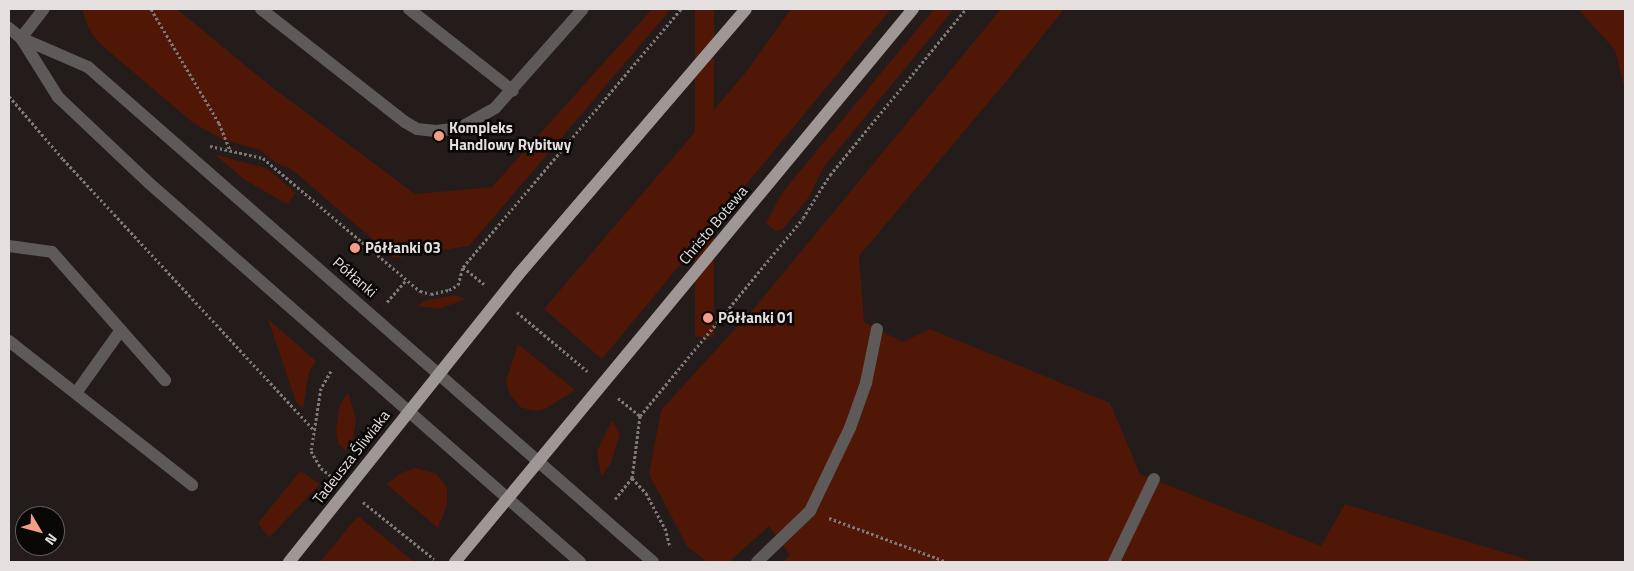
<!DOCTYPE html>
<html>
<head>
<meta charset="utf-8">
<style>
  body { margin:0 }
  #map { position:relative; width:1634px; height:571px; overflow:hidden; background:#231c1b; font-family:"Titillium Web",sans-serif }
  div>[style] { position:absolute }
  .green>* { inset:0; background:#501606; transform-origin:0 0 }
  .path>* { height:3px; margin-top:-1.5px; transform-origin:0; background:repeating-linear-gradient(90deg,#7f7978 0 2.5px,transparent 0 5px) }
  .service>* { height:12px; margin:-6px; padding:0 6px; transform-origin:6px; border-radius:6px; background:#5e5a59 }
  .tertiary>* { height:12px; margin:-6px; padding:0 6px; transform-origin:6px; border-radius:6px; background:#5e5a59 }
  .primary>* { height:12px; margin:-6px; padding:0 6px; transform-origin:6px; border-radius:6px; background:#9e9795 }
  .dots>* { width:14px; height:14px; translate:-50% -50%; box-sizing:border-box; border:2px solid #0a0807; border-radius:50% }
  span { translate:-50% -50%; white-space:nowrap; text-align:center; line-height:1.15; -webkit-text-stroke:5px #0a0807; paint-order:stroke }
  .poi-label { font-size:15px; color:#e5e0df; font-weight:700 }
  .left { translate:0 -50%; text-align:left }
  .street-label { font-size:15px; color:#e5e0df }
  .frame { position:absolute; inset:0; border:10px solid #e5e0df; pointer-events:none }
  .north { position:absolute; left:15px; top:506px; width:50px; height:50px; box-sizing:border-box; background:#0a0807; border:1px solid #625e5d; border-radius:50%; rotate:127deg; font-size:14px; font-weight:700; line-height:20px; text-align:center; color:#e5e0df }
  .north::after { content:''; display:block; margin:auto; width:18px; height:22px; background:#f49e87; clip-path:polygon(50% 0,100% 100%,50% 72%,0 100%) }
</style>
</head>
<body>
<div id="map">
  <div class="green">
    <i style="clip-path:polygon(82px 9px,177px 9px,269px 85px,415px 194px,492px 187px,652px 9px,671px 9px,469px 246px,394px 258px,293px 170px,276px 163px,260px 150px,222px 139px,193px 123px,98px 42px,88px 27px)"></i>
    <i style="left:695px;top:9px;width:19px;height:328px"></i>
    <i style="clip-path:polygon(791px 9px,891px 9px,602px 359px,544px 309px,746px 72px)"></i>
    <i style="clip-path:polygon(934px 9px,954px 9px,823px 168px,809px 197px,783px 229px,776px 231px,766px 223px,782px 193px)"></i>
    <i style="clip-path:polygon(1001px 9px,1064px 9px,1009px 78px,859px 256px,864px 322px,903px 342px,930px 329px,1110px 403px,1140px 474px,1321px 546px,1345px 504px,1535px 562px,782px 562px,790px 555px,769px 526px,729px 562px,707px 562px,687px 546px,649px 474px,661px 410px,756px 306px)"></i>
    <i style="clip-path:polygon(1578px 9px,1625px 9px,1625px 90px,1615px 50px)"></i>
    <i style="clip-path:polygon(214px 154px,268px 169px,296px 193px,287px 204px,245px 180px)"></i>
    <i style="clip-path:polygon(455px 295px,465px 299px,440px 309px,417px 306px,424px 301px)"></i>
    <i style="clip-path:polygon(268px 319px,316px 361px,309px 372px,303px 408px,296px 402px)"></i>
    <i style="clip-path:polygon(518px 344px,575px 390px,545px 409px,533px 411px,520px 407px,509px 393px,506px 381px)"></i>
    <i style="clip-path:polygon(348px 392px,356px 420px,353px 439px,346px 451px,338px 443px,336px 430px,340px 404px)"></i>
    <i style="clip-path:polygon(612px 420px,620px 434px,611px 463px,601px 477px,597px 451px)"></i>
    <i style="clip-path:polygon(415px 468px,436px 473px,447px 487px,447px 506px,438px 528px,386px 484px,401px 473px)"></i>
    <i style="clip-path:polygon(300px 471px,320px 484px,269px 538px,258px 523px)"></i>
    <i style="clip-path:polygon(358px 516px,413px 561px,412px 562px,320px 562px)"></i>
  </div>
  <div class="path">
    <i style="left:151px;top:9px;width:133px;rotate:59.2deg"></i>
    <i style="left:219px;top:123px;width:29px;rotate:68deg"></i>
    <i style="left:9px;top:96px;width:83px;rotate:49.4deg"></i>
    <i style="left:63px;top:159px;width:369px;rotate:47.2deg"></i>
    <i style="left:210px;top:146px;width:54px;rotate:12.8deg"></i>
    <i style="left:263px;top:158px;width:206px;rotate:40.3deg"></i>
    <i style="left:420px;top:291px;width:11px;rotate:15deg"></i>
    <i style="left:431px;top:294px;width:18px;rotate:-13deg"></i>
    <i style="left:449px;top:290px;width:10px;rotate:-29deg"></i>
    <i style="left:458px;top:285px;width:19px;rotate:-74deg"></i>
    <i style="left:463px;top:267px;width:338px;rotate:-49.8deg"></i>
    <i style="left:463px;top:267px;width:27px;rotate:39deg"></i>
    <i style="left:387px;top:302px;width:29px;rotate:-49deg"></i>
    <i style="left:517px;top:312px;width:92px;rotate:40.1deg"></i>
    <i style="left:331px;top:371px;width:20px;rotate:120deg"></i>
    <i style="left:321px;top:388px;width:64px;rotate:99deg"></i>
    <i style="left:311px;top:451px;width:20px;rotate:60deg"></i>
    <i style="left:321px;top:468px;width:13px;rotate:39deg"></i>
    <i style="left:618px;top:398px;width:28px;rotate:39deg"></i>
    <i style="left:632px;top:478px;width:21px;rotate:47deg"></i>
    <i style="left:646px;top:493px;width:40px;rotate:62deg"></i>
    <i style="left:665px;top:528px;width:20px;rotate:75deg"></i>
    <i style="left:615px;top:499px;width:27px;rotate:-51deg"></i>
    <i style="left:632px;top:478px;width:63px;rotate:-82.6deg"></i>
    <i style="left:640px;top:416px;width:256px;rotate:-50.5deg"></i>
    <i style="left:803px;top:218px;width:51px;rotate:-57.9deg"></i>
    <i style="left:830px;top:175px;width:215px;rotate:-50.7deg"></i>
    <i style="left:363px;top:502px;width:91px;rotate:38.8deg"></i>
    <i style="left:829px;top:518px;width:126px;rotate:20.4deg"></i>
  </div>
  <div class="service">
    <i style="left:261px;top:9px;width:183px;rotate:38.1deg"></i>
    <i style="left:405px;top:122px;width:14px;rotate:30deg"></i>
    <i style="left:417px;top:129px;width:19px;rotate:6deg"></i>
    <i style="left:436px;top:131px;width:24px;rotate:-7deg"></i>
    <i style="left:460px;top:128px;width:40px;rotate:-29.7deg"></i>
    <i style="left:495px;top:108px;width:132px;rotate:-48.4deg"></i>
    <i style="left:409px;top:9px;width:132px;rotate:38.3deg"></i>
    <i style="left:21px;top:38px;width:37px;rotate:-52deg"></i>
    <i style="left:9px;top:246px;width:43px;rotate:7.9deg"></i>
    <i style="left:52px;top:252px;width:171px;rotate:48.6deg"></i>
    <i style="left:9px;top:341px;width:233px;rotate:38.2deg"></i>
    <i style="left:76px;top:393px;width:77px;rotate:-54.5deg"></i>
    <i style="left:757px;top:562px;width:74px;rotate:-43.9deg"></i>
    <i style="left:810px;top:511px;width:92px;rotate:-64.3deg"></i>
    <i style="left:850px;top:428px;width:48px;rotate:-70.4deg"></i>
    <i style="left:866px;top:383px;width:55px;rotate:-78.5deg"></i>
    <i style="left:1114px;top:562px;width:92px;rotate:-64.3deg"></i>
  </div>
  <div class="tertiary">
    <i style="left:9px;top:28px;width:16px;rotate:40deg"></i>
    <i style="left:21px;top:38px;width:73px;rotate:23.4deg"></i>
    <i style="left:88px;top:67px;width:751px;rotate:41.22deg"></i>
    <i style="left:21px;top:38px;width:70px;rotate:57.9deg"></i>
    <i style="left:58px;top:97px;width:125px;rotate:43.4deg"></i>
    <i style="left:149px;top:183px;width:574px;rotate:41.33deg"></i>
  </div>
  <div class="primary">
    <i style="left:289px;top:562px;width:367px;rotate:-51.4deg"></i>
    <i style="left:518px;top:275px;width:350px;rotate:-49.4deg"></i>
    <i style="left:455px;top:562px;width:718px;rotate:-50.37deg"></i>
  </div>
  <div class="dots">
    <i style="left:439px;top:136px;background:#f49e87"></i>
    <i style="left:355px;top:248px;background:#f49e87"></i>
    <i style="left:708px;top:318px;background:#f49e87"></i>
  </div>
  <div class="poi-label">
    <span class="left" style="left:449px;top:136px">Kompleks<br>Handlowy Rybitwy</span>
    <span class="left" style="left:365px;top:248px">Półłanki 03</span>
    <span class="left" style="left:718px;top:318px">Półłanki 01</span>
  </div>
  <div class="street-label">
    <span style="left:713px;top:225px;rotate:-50deg">Christo Botewa</span>
    <span style="left:355px;top:277px;rotate:41deg">Półłanki</span>
    <span style="left:351px;top:457px;rotate:-52deg">Tadeusza Śliwiaka</span>
  </div>
  <div class="frame"></div>
  <div class="north">N</div>
</div>
</body>
</html>
